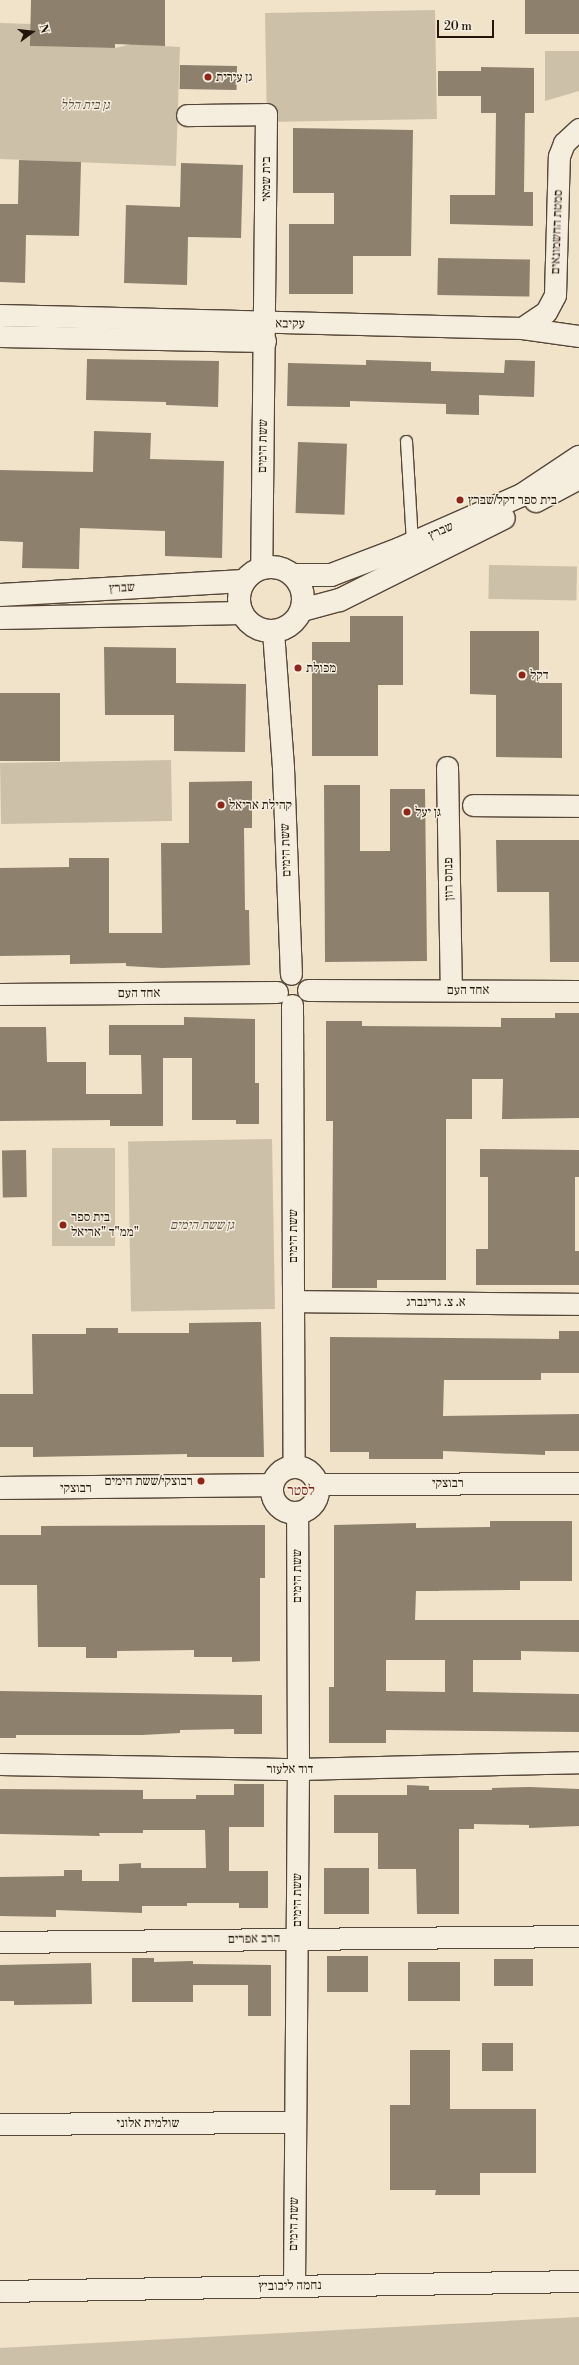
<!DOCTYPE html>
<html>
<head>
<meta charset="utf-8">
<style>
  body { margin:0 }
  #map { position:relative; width:579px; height:2365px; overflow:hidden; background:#f0e3ca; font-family:"Libre Bodoni","Frank Ruhl Libre",serif }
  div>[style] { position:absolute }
  .green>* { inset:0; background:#cdc0a9; transform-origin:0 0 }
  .building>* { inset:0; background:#8d806d; transform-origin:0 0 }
  .roads { filter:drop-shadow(1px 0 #564839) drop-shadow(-1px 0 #564839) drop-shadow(0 1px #564839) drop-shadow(0 -1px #564839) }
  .lane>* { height:11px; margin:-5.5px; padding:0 5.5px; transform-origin:5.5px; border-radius:5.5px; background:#f5eddd }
  .street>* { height:21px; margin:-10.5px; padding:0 10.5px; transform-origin:10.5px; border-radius:10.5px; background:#f5eddd }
  .secondary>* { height:22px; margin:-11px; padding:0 11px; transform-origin:11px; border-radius:11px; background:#f5eddd }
  .secondary>.ring { margin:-11px; padding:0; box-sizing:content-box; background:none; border:22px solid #f5eddd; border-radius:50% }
  .dots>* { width:11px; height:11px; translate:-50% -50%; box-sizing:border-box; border:2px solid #f5eddd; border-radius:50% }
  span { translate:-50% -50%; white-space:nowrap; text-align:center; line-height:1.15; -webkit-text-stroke:3px #f5eddd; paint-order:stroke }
  .poi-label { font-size:13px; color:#221509 }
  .left { translate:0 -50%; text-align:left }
  .right { translate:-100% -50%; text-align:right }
  .park-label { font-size:13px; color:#5e5141; font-style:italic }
  .street-label { font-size:13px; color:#221509 }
  .neighbourhood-label { font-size:14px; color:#7a1f14 }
  .north { position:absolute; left:12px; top:12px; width:40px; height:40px; -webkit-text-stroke:3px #f5eddd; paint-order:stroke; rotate:75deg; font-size:11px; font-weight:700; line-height:16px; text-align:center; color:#221509 }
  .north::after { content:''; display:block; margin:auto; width:14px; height:18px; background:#221509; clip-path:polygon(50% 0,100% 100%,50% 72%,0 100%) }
  .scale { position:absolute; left:437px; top:20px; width:57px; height:18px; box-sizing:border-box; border:2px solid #221509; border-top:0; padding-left:5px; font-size:12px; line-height:14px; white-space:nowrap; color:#221509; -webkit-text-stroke:3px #f5eddd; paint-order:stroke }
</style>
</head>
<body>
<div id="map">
  <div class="green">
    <i style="left:435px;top:10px;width:109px;height:170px;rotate:89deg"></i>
    <i style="clip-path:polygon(0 23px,31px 24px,31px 46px,115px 48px,132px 44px,180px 47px,176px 166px,0 159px)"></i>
    <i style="clip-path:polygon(545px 51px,579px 51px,579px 91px,545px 101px)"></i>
    <i style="left:489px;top:565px;width:88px;height:34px;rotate:1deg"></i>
    <i style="left:171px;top:760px;width:61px;height:171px;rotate:89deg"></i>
    <i style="left:272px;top:1139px;width:170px;height:144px;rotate:89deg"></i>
    <i style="left:115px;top:1148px;width:98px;height:63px;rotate:90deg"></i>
    <i style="clip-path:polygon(579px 2317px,579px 2365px,0 2365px,0 2348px)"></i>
  </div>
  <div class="building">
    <i style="clip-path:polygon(31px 0,165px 0,165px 46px,115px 44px,115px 48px,30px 46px)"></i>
    <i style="left:525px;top:0;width:54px;height:34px"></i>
    <i style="left:180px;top:65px;width:57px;height:24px;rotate:1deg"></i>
    <i style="clip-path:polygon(481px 67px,534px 68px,534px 113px,525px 113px,524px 192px,533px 192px,533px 226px,450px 224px,450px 195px,495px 195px,496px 113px,481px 113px,481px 96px,438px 96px,438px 71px,481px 71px)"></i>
    <i style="clip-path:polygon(293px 128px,413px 130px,411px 256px,353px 256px,353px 294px,289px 294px,289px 224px,334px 224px,334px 193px,293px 193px)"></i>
    <i style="clip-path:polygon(19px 160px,81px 162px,79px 236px,26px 235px,25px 283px,0 282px,0 204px,18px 204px)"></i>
    <i style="clip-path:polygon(181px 163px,243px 165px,241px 238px,188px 237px,187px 285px,124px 283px,126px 205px,180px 207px)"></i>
    <i style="left:438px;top:258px;width:92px;height:37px;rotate:1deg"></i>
    <i style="clip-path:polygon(87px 359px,219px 361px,218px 407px,166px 405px,166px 402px,86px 400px)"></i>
    <i style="clip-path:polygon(366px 360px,431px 362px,431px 371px,504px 373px,505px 360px,535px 361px,534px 397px,479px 395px,479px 415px,446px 414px,446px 404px,350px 401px,350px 407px,287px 406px,288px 363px,366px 365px)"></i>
    <i style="clip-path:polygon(94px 431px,151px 433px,150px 459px,224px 461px,222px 558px,165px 556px,165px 531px,80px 528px,79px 569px,22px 568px,23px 542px,0 541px,0 470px,93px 472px)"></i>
    <i style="left:298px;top:442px;width:49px;height:71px;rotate:2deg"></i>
    <i style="clip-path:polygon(350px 616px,403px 616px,403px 685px,378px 685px,378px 756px,312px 756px,312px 642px,350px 642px)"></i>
    <i style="clip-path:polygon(470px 631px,539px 631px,539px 683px,562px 683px,562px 758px,496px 757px,496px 695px,470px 694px)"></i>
    <i style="clip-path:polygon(104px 647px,176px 648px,176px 683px,246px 684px,245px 752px,174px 751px,174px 715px,105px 715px)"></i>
    <i style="left:0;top:693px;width:60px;height:68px"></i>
    <i style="clip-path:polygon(252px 781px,252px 828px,244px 828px,245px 910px,249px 910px,250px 965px,162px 968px,126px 966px,126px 963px,70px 964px,70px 955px,0 956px,0 868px,69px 867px,69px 858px,109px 858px,109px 933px,162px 933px,161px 843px,189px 843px,189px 782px)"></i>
    <i style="clip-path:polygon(324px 785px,360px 785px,360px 851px,390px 851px,390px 789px,425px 789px,427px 961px,325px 962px)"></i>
    <i style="clip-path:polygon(496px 840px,579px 840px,579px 962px,550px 962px,549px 892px,497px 892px)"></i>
    <i style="clip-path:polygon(555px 1013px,579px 1013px,579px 1118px,502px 1119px,503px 1079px,472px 1079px,472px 1119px,446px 1119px,446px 1280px,377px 1280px,377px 1288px,332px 1288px,333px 1121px,326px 1121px,326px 1021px,362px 1021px,362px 1026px,501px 1027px,501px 1018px,555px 1018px)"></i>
    <i style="clip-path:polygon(184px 1017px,255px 1019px,255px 1083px,259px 1083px,259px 1124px,236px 1124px,236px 1120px,192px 1120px,192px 1058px,163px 1058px,163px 1126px,110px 1126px,110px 1120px,0 1121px,0 1027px,46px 1027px,47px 1062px,86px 1062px,86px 1094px,142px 1094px,141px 1055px,109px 1055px,109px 1025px,184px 1025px)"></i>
    <i style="clip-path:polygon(480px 1149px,579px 1150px,579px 1177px,575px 1177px,575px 1251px,579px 1251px,579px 1285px,476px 1285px,476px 1249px,488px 1249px,488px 1177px,480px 1177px)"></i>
    <i style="left:26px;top:1150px;width:47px;height:24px;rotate:89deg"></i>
    <i style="clip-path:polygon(261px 1322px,264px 1457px,187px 1457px,187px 1454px,33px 1457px,33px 1447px,0 1447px,0 1394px,33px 1394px,32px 1334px,86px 1334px,86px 1328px,118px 1328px,118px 1333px,189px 1333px,189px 1323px)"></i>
    <i style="clip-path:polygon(559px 1331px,579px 1331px,579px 1373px,541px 1373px,541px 1380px,444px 1380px,443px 1416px,579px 1414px,579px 1451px,545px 1451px,545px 1455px,443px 1451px,443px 1459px,369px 1459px,369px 1452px,330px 1452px,330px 1337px,559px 1339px)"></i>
    <i style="clip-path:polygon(evenodd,490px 1521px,572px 1521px,572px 1581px,520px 1581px,520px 1590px,416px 1591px,415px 1620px,579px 1620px,579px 1652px,521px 1651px,521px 1660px,473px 1660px,473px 1692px,579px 1694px,579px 1732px,386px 1730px,386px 1743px,329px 1743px,329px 1687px,334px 1687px,334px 1525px,416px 1523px,416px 1528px,490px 1527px,490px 1521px,386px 1660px,445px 1660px,445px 1692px,386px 1691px,386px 1660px)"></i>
    <i style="clip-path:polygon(265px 1525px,265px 1578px,260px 1578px,260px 1661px,232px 1662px,232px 1657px,194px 1657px,194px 1650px,117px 1651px,117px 1658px,86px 1658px,86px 1647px,38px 1647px,37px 1585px,0 1585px,0 1535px,41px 1535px,41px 1526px)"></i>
    <i style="clip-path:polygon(0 1691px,262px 1695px,262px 1734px,234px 1734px,234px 1729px,180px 1730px,180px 1733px,142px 1735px,16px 1735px,16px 1738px,0 1738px)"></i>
    <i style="clip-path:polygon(234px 1784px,264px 1784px,264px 1827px,229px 1827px,229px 1871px,268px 1871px,268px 1908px,239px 1908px,239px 1903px,187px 1903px,187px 1906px,142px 1906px,142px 1913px,56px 1910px,56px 1917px,0 1916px,0 1877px,64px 1876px,64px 1870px,82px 1870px,82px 1881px,119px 1881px,119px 1864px,141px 1863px,141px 1868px,206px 1868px,205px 1830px,143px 1830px,143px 1833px,99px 1833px,100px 1836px,0 1834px,0 1789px,143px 1790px,143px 1799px,196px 1799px,196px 1795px,234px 1795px)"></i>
    <i style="clip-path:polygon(407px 1785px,429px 1786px,429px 1790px,492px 1790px,492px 1788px,530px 1787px,579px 1789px,579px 1826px,529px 1828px,529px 1825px,474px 1824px,474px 1829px,459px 1829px,459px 1914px,417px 1914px,416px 1869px,378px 1869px,378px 1833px,334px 1833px,334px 1795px,407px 1795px)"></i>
    <i style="left:324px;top:1868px;width:45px;height:46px"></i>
    <i style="left:327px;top:1956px;width:41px;height:36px"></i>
    <i style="clip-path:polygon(132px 1958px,154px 1958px,154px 1962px,193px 1961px,193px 1964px,271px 1965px,271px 2016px,248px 2016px,248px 1985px,193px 1985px,193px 2002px,132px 2002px)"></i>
    <i style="left:494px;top:1959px;width:39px;height:27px"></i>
    <i style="left:408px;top:1962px;width:52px;height:39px"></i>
    <i style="clip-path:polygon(91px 1963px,92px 2004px,14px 2005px,14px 2001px,0 2001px,0 1965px)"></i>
    <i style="left:482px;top:2043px;width:31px;height:28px"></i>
    <i style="clip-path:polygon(410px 2050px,450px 2050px,450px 2109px,536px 2109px,536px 2173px,480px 2173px,480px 2195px,435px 2195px,436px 2190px,390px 2190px,390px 2105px,410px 2105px)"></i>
  </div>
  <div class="roads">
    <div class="lane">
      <i style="left:406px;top:441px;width:102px;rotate:86.6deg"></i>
    </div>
    <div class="street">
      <i style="left:187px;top:115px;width:79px;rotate:-0.7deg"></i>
      <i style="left:266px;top:114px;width:454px;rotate:90.6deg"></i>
      <i style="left:0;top:315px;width:522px;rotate:1.43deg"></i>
      <i style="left:522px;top:328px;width:58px;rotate:8deg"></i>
      <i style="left:522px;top:328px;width:29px;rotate:-34deg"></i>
      <i style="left:546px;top:312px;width:19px;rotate:-62deg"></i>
      <i style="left:555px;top:295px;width:139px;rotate:-88.4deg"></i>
      <i style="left:559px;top:156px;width:14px;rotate:-69deg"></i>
      <i style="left:564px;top:143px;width:21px;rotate:-43deg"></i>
      <i style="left:0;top:336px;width:265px;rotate:1.1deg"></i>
      <i style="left:273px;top:631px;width:137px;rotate:85.8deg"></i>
      <i style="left:283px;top:768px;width:206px;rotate:87.8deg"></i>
      <i style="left:447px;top:767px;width:223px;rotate:89deg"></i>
      <i style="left:473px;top:805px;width:106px;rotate:0.5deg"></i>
      <i style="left:308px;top:990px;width:271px;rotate:0.2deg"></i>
      <i style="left:0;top:994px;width:277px;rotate:-0.4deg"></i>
      <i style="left:292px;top:1005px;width:461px;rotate:89.8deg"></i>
      <i style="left:293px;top:1301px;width:286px;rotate:0.6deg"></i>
      <i style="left:318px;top:1484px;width:261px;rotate:-0.2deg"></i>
      <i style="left:0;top:1764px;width:298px;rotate:1deg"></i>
      <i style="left:298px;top:1769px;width:281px;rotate:-1.4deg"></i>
      <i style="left:0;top:1942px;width:579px;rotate:-0.59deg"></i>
      <i style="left:0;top:2124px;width:295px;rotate:-0.4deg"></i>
      <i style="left:294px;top:2286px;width:517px;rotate:-89.56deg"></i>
      <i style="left:298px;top:1769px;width:256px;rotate:-90.2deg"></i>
      <i style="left:0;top:2291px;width:579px;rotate:-0.99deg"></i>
    </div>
    <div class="secondary">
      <i style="left:536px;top:501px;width:49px;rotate:-28.1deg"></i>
      <i class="ring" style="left:239px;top:567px;width:42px;height:42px"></i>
      <i style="left:293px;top:575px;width:38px"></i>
      <i style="left:331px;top:575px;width:73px;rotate:-20.9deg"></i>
      <i style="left:399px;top:549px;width:134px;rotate:-23.7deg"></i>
      <i style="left:522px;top:495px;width:69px;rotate:-33.7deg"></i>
      <i style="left:0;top:595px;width:244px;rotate:-3.3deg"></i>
      <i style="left:302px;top:610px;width:39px;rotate:-15deg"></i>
      <i style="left:340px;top:600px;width:183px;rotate:-26.6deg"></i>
      <i style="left:0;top:618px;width:242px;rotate:-1.2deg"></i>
      <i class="ring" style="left:272px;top:1467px;width:24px;height:24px"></i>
      <i style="left:0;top:1488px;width:271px;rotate:-0.6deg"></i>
    </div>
  </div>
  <div class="dots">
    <i style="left:208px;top:77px;background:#8f2418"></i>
    <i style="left:460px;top:500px;background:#8f2418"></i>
    <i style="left:298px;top:668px;background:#8f2418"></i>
    <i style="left:522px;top:675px;background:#8f2418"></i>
    <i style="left:221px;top:805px;background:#8f2418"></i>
    <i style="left:407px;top:812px;background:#8f2418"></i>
    <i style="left:63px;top:1225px;background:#8f2418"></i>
    <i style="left:201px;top:1481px;background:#8f2418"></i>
  </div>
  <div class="poi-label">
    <span class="left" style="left:216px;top:77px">גן עירית</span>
    <span class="left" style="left:468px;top:500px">בית ספר דקל/שברץ</span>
    <span class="left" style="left:306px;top:668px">מכולת</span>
    <span class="left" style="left:530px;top:675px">דקל</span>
    <span class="left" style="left:229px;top:805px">קהילת אריאל</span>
    <span class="left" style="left:415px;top:812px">גן יעל</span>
    <span class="left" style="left:71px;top:1225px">בית ספר<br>ממ"ד "אריאל"</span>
    <span class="right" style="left:193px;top:1481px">רבוצקי/ששת הימים</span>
  </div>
  <div class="park-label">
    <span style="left:85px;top:105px">גן בית הלל</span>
    <span style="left:202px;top:1225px">גן ששת הימים</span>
  </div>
  <div class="street-label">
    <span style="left:266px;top:179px;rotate:-90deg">בית שמאי</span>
    <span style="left:557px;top:232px;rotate:-88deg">סמטת החשמונאים</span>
    <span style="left:290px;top:324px;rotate:1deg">עקיבא</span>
    <span style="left:263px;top:446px;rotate:-89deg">ששת הימים</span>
    <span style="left:441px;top:531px;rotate:-24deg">שברץ</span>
    <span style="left:122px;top:588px;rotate:-3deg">שברץ</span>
    <span style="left:286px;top:850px;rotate:-92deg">ששת הימים</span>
    <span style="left:449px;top:879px;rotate:-91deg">פנחס רוזן</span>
    <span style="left:468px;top:990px">אחד העם</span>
    <span style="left:139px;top:993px">אחד העם</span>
    <span style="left:293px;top:1236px;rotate:-90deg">ששת הימים</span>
    <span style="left:436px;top:1302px">א. צ. גרינברג</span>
    <span style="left:448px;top:1483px">רבוצקי</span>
    <span style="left:76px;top:1488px">רבוצקי</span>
    <span style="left:297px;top:1576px;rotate:-90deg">ששת הימים</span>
    <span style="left:290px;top:1769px">דוד אלעזר</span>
    <span style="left:297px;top:1900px;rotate:-90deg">ששת הימים</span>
    <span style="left:254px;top:1939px;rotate:-1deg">הרב אפרים</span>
    <span style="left:148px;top:2123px">שולמית אלוני</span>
    <span style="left:294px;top:2224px;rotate:-89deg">ששת הימים</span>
    <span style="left:290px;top:2286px;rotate:-1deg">נחמה ליבוביץ</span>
  </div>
  <div class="neighbourhood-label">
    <span style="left:301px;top:1491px">לסטר</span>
  </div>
  <div class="north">N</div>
  <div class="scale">20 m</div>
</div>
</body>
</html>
